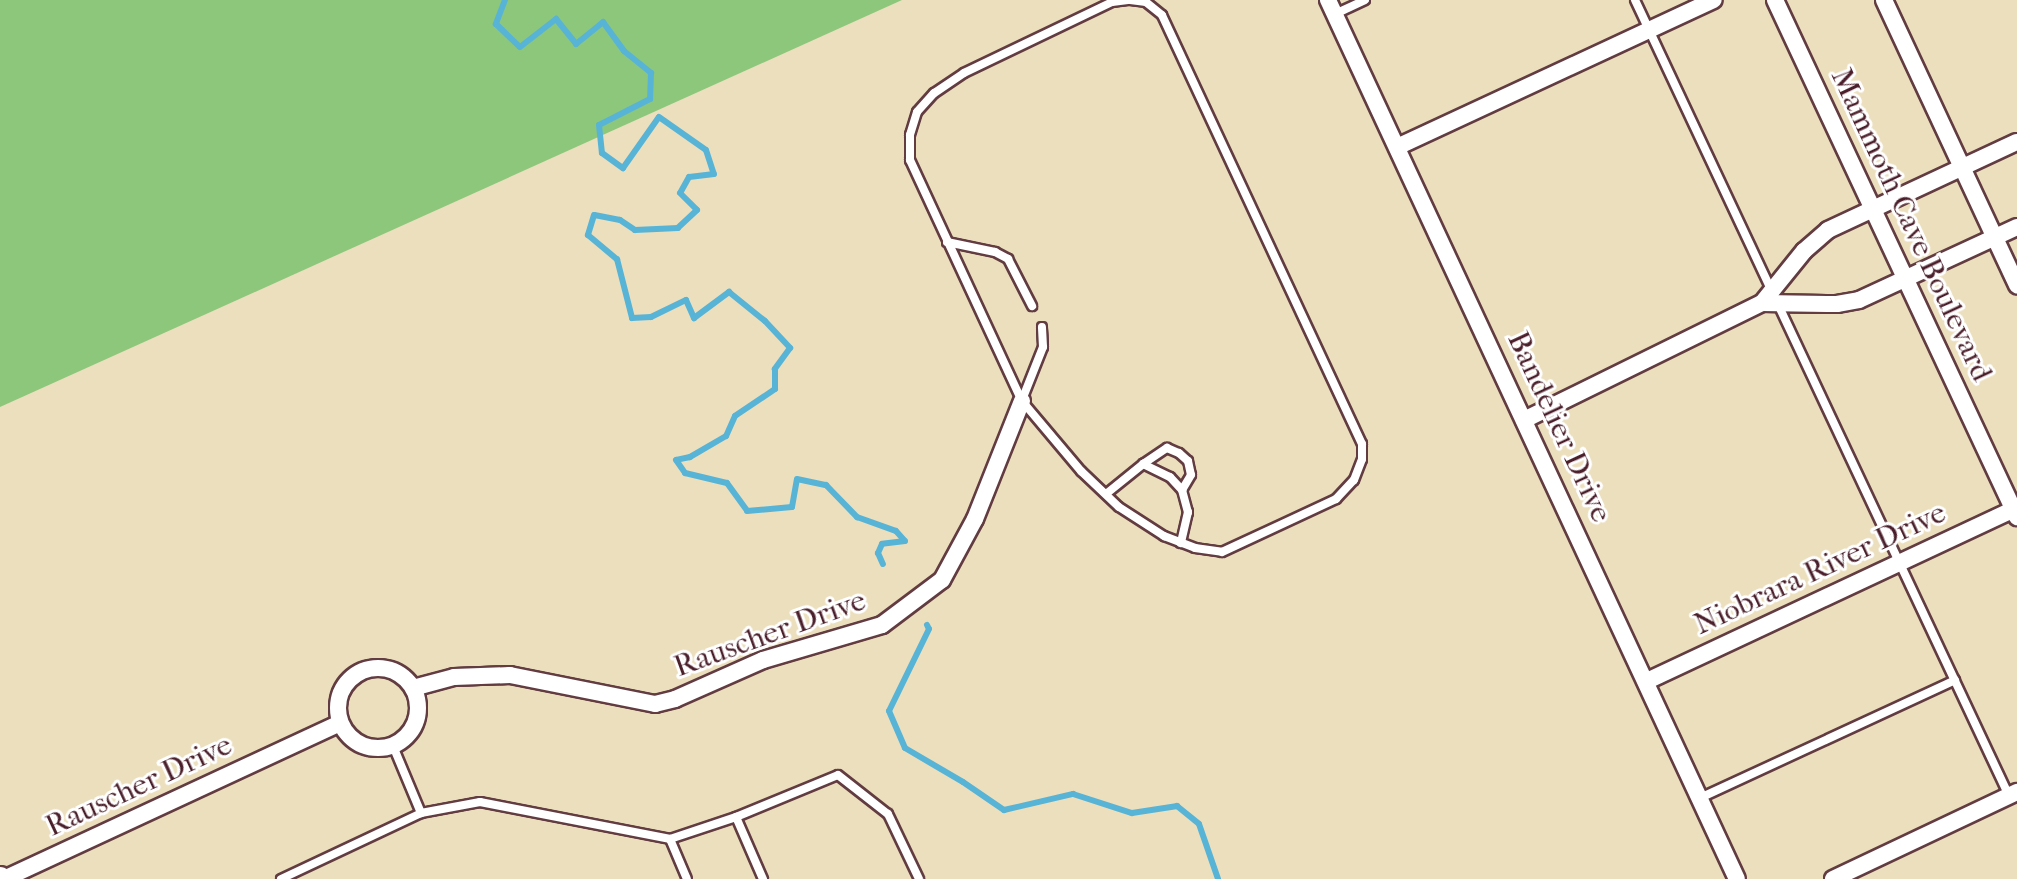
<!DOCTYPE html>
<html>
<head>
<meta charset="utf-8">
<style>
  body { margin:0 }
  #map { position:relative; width:2017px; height:879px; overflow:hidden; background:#ecdfbe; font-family:"IM FELL French Canon",serif }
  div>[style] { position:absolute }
  .green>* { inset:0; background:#8dc77c }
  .stream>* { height:6px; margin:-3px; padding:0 3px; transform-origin:3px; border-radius:3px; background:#58b4d6 }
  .roads { filter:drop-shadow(2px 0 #623c41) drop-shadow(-2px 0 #623c41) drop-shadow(0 2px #623c41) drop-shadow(0 -2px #623c41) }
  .service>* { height:8px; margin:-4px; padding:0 4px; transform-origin:4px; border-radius:4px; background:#fff }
  .minor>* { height:16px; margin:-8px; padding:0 8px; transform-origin:8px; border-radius:8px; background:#fff }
  .minor>.ring { margin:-8px; padding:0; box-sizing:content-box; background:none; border:16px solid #fff; border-radius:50% }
  .tertiary>* { height:22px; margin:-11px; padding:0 11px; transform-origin:11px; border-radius:11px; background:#fff }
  span { translate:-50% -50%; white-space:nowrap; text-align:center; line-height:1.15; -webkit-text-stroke:6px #fff; paint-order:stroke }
  .street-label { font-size:30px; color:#4a1f2b }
</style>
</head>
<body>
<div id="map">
  <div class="green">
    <i style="clip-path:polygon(0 0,902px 0,0 407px)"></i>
  </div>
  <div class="stream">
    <i style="left:505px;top:0;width:26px;rotate:111deg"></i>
    <i style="left:496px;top:24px;width:33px;rotate:44deg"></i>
    <i style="left:520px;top:47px;width:46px;rotate:-37.9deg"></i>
    <i style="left:556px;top:19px;width:32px;rotate:51deg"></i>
    <i style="left:576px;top:44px;width:35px;rotate:-39deg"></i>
    <i style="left:603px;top:22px;width:36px;rotate:54deg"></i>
    <i style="left:624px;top:51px;width:35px;rotate:39deg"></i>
    <i style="left:651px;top:73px;width:26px;rotate:92deg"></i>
    <i style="left:650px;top:99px;width:57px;rotate:153deg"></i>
    <i style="left:599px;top:125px;width:28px;rotate:84deg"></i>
    <i style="left:602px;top:153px;width:26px;rotate:36deg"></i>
    <i style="left:623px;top:168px;width:62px;rotate:-54.8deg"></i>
    <i style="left:659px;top:117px;width:57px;rotate:35.1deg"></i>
    <i style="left:706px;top:150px;width:25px;rotate:72deg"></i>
    <i style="left:714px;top:174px;width:25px;rotate:173deg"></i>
    <i style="left:689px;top:177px;width:18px;rotate:119deg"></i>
    <i style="left:680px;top:193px;width:24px;rotate:45deg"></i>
    <i style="left:697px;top:210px;width:26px;rotate:137deg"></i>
    <i style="left:678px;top:228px;width:43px;rotate:177.3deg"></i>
    <i style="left:635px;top:230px;width:18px;rotate:-146deg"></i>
    <i style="left:620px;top:220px;width:26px;rotate:-169deg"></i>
    <i style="left:594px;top:215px;width:21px;rotate:107deg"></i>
    <i style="left:588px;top:235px;width:38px;rotate:40deg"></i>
    <i style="left:617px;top:259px;width:61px;rotate:75.7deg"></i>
    <i style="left:632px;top:318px;width:19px;rotate:-3deg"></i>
    <i style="left:651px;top:317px;width:39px;rotate:-26deg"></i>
    <i style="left:686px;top:300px;width:20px;rotate:66deg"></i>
    <i style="left:694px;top:318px;width:44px;rotate:-36.6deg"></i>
    <i style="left:729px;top:292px;width:46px;rotate:38.9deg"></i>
    <i style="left:765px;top:321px;width:37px;rotate:47deg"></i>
    <i style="left:790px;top:348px;width:26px;rotate:126deg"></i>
    <i style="left:775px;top:369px;width:20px;rotate:90deg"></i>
    <i style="left:775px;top:389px;width:48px;rotate:146deg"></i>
    <i style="left:735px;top:416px;width:22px;rotate:114deg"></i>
    <i style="left:726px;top:436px;width:42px;rotate:149.7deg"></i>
    <i style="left:690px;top:457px;width:14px;rotate:168deg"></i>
    <i style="left:676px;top:460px;width:16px;rotate:55deg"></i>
    <i style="left:685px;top:473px;width:43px;rotate:13.4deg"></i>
    <i style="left:727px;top:483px;width:34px;rotate:54deg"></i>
    <i style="left:747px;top:511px;width:45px;rotate:-5.1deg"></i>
    <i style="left:792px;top:507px;width:28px;rotate:-80deg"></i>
    <i style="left:797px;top:479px;width:30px;rotate:12deg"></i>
    <i style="left:826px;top:485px;width:45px;rotate:45.9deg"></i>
    <i style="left:857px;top:517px;width:41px;rotate:19.7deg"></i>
    <i style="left:896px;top:531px;width:13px;rotate:48deg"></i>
    <i style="left:905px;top:541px;width:23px;rotate:173deg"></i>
    <i style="left:882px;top:544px;width:10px;rotate:114deg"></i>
    <i style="left:878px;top:553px;width:12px;rotate:66deg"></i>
    <i style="left:927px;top:625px;width:4px;rotate:63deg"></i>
    <i style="left:929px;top:629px;width:91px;rotate:116deg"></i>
    <i style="left:889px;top:711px;width:40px;rotate:66.6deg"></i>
    <i style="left:905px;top:748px;width:67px;rotate:30.4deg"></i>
    <i style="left:963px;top:782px;width:50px;rotate:34.3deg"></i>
    <i style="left:1004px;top:810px;width:71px;rotate:-13.1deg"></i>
    <i style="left:1073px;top:794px;width:62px;rotate:17.9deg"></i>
    <i style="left:1132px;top:813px;width:46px;rotate:-8.8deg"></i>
    <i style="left:1177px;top:806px;width:28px;rotate:39deg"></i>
    <i style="left:1199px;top:824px;width:58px;rotate:70.9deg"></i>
  </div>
  <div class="roads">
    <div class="service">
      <i style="left:1128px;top:0;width:16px;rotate:173deg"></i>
      <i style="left:1112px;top:2px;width:164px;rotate:154.4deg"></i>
      <i style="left:964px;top:73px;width:36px;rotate:146deg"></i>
      <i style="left:934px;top:93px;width:25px;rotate:132deg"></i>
      <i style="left:917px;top:112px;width:24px;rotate:107deg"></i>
      <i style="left:910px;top:135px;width:25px;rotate:90deg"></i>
      <i style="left:910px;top:160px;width:266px;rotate:65.1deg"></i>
      <i style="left:1022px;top:401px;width:92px;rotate:49.9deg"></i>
      <i style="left:1081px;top:471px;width:52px;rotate:43.5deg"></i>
      <i style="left:1119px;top:507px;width:54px;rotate:32.8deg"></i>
      <i style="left:1164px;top:536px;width:33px;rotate:21deg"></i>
      <i style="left:1195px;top:548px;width:27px;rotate:8deg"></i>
      <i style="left:1222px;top:552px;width:126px;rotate:-24.9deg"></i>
      <i style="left:1336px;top:499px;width:26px;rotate:-47deg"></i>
      <i style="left:1354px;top:480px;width:22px;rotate:-69deg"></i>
      <i style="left:1362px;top:459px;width:15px;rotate:-90deg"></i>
      <i style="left:1362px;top:444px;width:473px;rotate:-115deg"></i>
      <i style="left:1162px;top:15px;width:21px;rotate:-141deg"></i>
      <i style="left:1146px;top:2px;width:16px;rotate:-173deg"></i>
      <i style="left:1635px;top:0;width:879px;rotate:64.83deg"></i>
      <i style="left:1335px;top:14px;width:33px;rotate:-25deg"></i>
      <i style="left:947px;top:242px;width:49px;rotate:11.8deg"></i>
      <i style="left:995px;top:252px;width:15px;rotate:28deg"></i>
      <i style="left:1008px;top:259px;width:53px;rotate:62.9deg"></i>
      <i style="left:1022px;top:400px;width:57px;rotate:-68.4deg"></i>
      <i style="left:1043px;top:347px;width:20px;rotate:-93deg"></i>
      <i style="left:1143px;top:464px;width:29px;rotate:-34deg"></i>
      <i style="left:1167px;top:448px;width:13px;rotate:23deg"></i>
      <i style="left:1179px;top:453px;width:12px;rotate:42deg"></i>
      <i style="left:1188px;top:461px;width:14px;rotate:78deg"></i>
      <i style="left:1191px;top:475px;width:17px;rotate:121deg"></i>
      <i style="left:1106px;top:494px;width:48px;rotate:-39deg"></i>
      <i style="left:1143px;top:464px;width:30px;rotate:26deg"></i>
      <i style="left:1170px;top:477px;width:18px;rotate:47deg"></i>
      <i style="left:1182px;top:490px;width:23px;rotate:75deg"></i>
      <i style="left:1188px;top:512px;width:32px;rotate:103deg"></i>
      <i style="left:393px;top:746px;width:73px;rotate:67.3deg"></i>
      <i style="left:1700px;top:798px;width:281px;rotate:-24.8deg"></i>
      <i style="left:736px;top:817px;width:68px;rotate:66.5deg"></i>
      <i style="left:670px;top:839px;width:43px;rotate:67deg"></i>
      <i style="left:281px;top:879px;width:155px;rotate:-25.2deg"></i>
      <i style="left:421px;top:813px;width:60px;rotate:-10.6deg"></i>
      <i style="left:480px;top:802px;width:194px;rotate:11deg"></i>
      <i style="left:670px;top:839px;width:70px;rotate:-18.4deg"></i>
      <i style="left:736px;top:817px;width:110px;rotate:-22.4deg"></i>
      <i style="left:838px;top:775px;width:63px;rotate:38deg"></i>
      <i style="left:888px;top:814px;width:72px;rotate:64.5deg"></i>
    </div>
    <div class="minor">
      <i style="left:1328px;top:0;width:969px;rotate:65.05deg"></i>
      <i style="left:1775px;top:0;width:571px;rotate:64.92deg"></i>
      <i style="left:1884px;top:0;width:315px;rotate:65deg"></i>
      <i style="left:1397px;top:147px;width:349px;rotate:-24.9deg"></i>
      <i style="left:1762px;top:303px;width:75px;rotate:0.8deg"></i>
      <i style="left:1837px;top:304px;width:22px;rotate:-10deg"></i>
      <i style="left:1859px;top:300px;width:174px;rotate:-24.8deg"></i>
      <i style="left:1524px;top:420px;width:265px;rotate:-26.2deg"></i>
      <i style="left:1762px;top:303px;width:67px;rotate:-51.1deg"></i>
      <i style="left:1804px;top:251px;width:32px;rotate:-41deg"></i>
      <i style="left:1828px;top:230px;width:208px;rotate:-25deg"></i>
      <i class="ring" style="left:338px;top:668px;width:64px;height:64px"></i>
      <i style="left:1647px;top:681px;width:408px;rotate:-25.1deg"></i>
      <i style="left:413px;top:688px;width:42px;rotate:-15deg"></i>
      <i style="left:454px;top:677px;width:56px;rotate:-2deg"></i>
      <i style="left:510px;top:675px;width:148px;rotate:11.3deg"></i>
      <i style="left:655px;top:704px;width:21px;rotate:-14deg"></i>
      <i style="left:675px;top:699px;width:96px;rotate:-23.9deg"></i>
      <i style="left:763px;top:660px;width:124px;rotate:-16.4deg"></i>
      <i style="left:882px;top:625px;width:75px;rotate:-36.9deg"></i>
      <i style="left:942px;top:580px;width:69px;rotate:-61.6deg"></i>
      <i style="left:975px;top:519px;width:127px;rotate:-68.3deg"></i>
      <i style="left:4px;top:879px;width:370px;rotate:-24.9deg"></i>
      <i style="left:1833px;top:879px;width:204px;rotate:-25.3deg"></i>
    </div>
    <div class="tertiary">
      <i style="left:0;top:878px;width:1px;rotate:90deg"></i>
    </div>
  </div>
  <div class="street-label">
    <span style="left:1911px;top:225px;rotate:65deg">Mammoth Cave Boulevard</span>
    <span style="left:1559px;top:427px;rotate:65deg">Bandelier Drive</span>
    <span style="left:1820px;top:569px;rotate:-25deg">Niobrara River Drive</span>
    <span style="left:770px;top:634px;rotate:-20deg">Rauscher Drive</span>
    <span style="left:139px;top:786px;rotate:-25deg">Rauscher Drive</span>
  </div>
</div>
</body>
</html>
